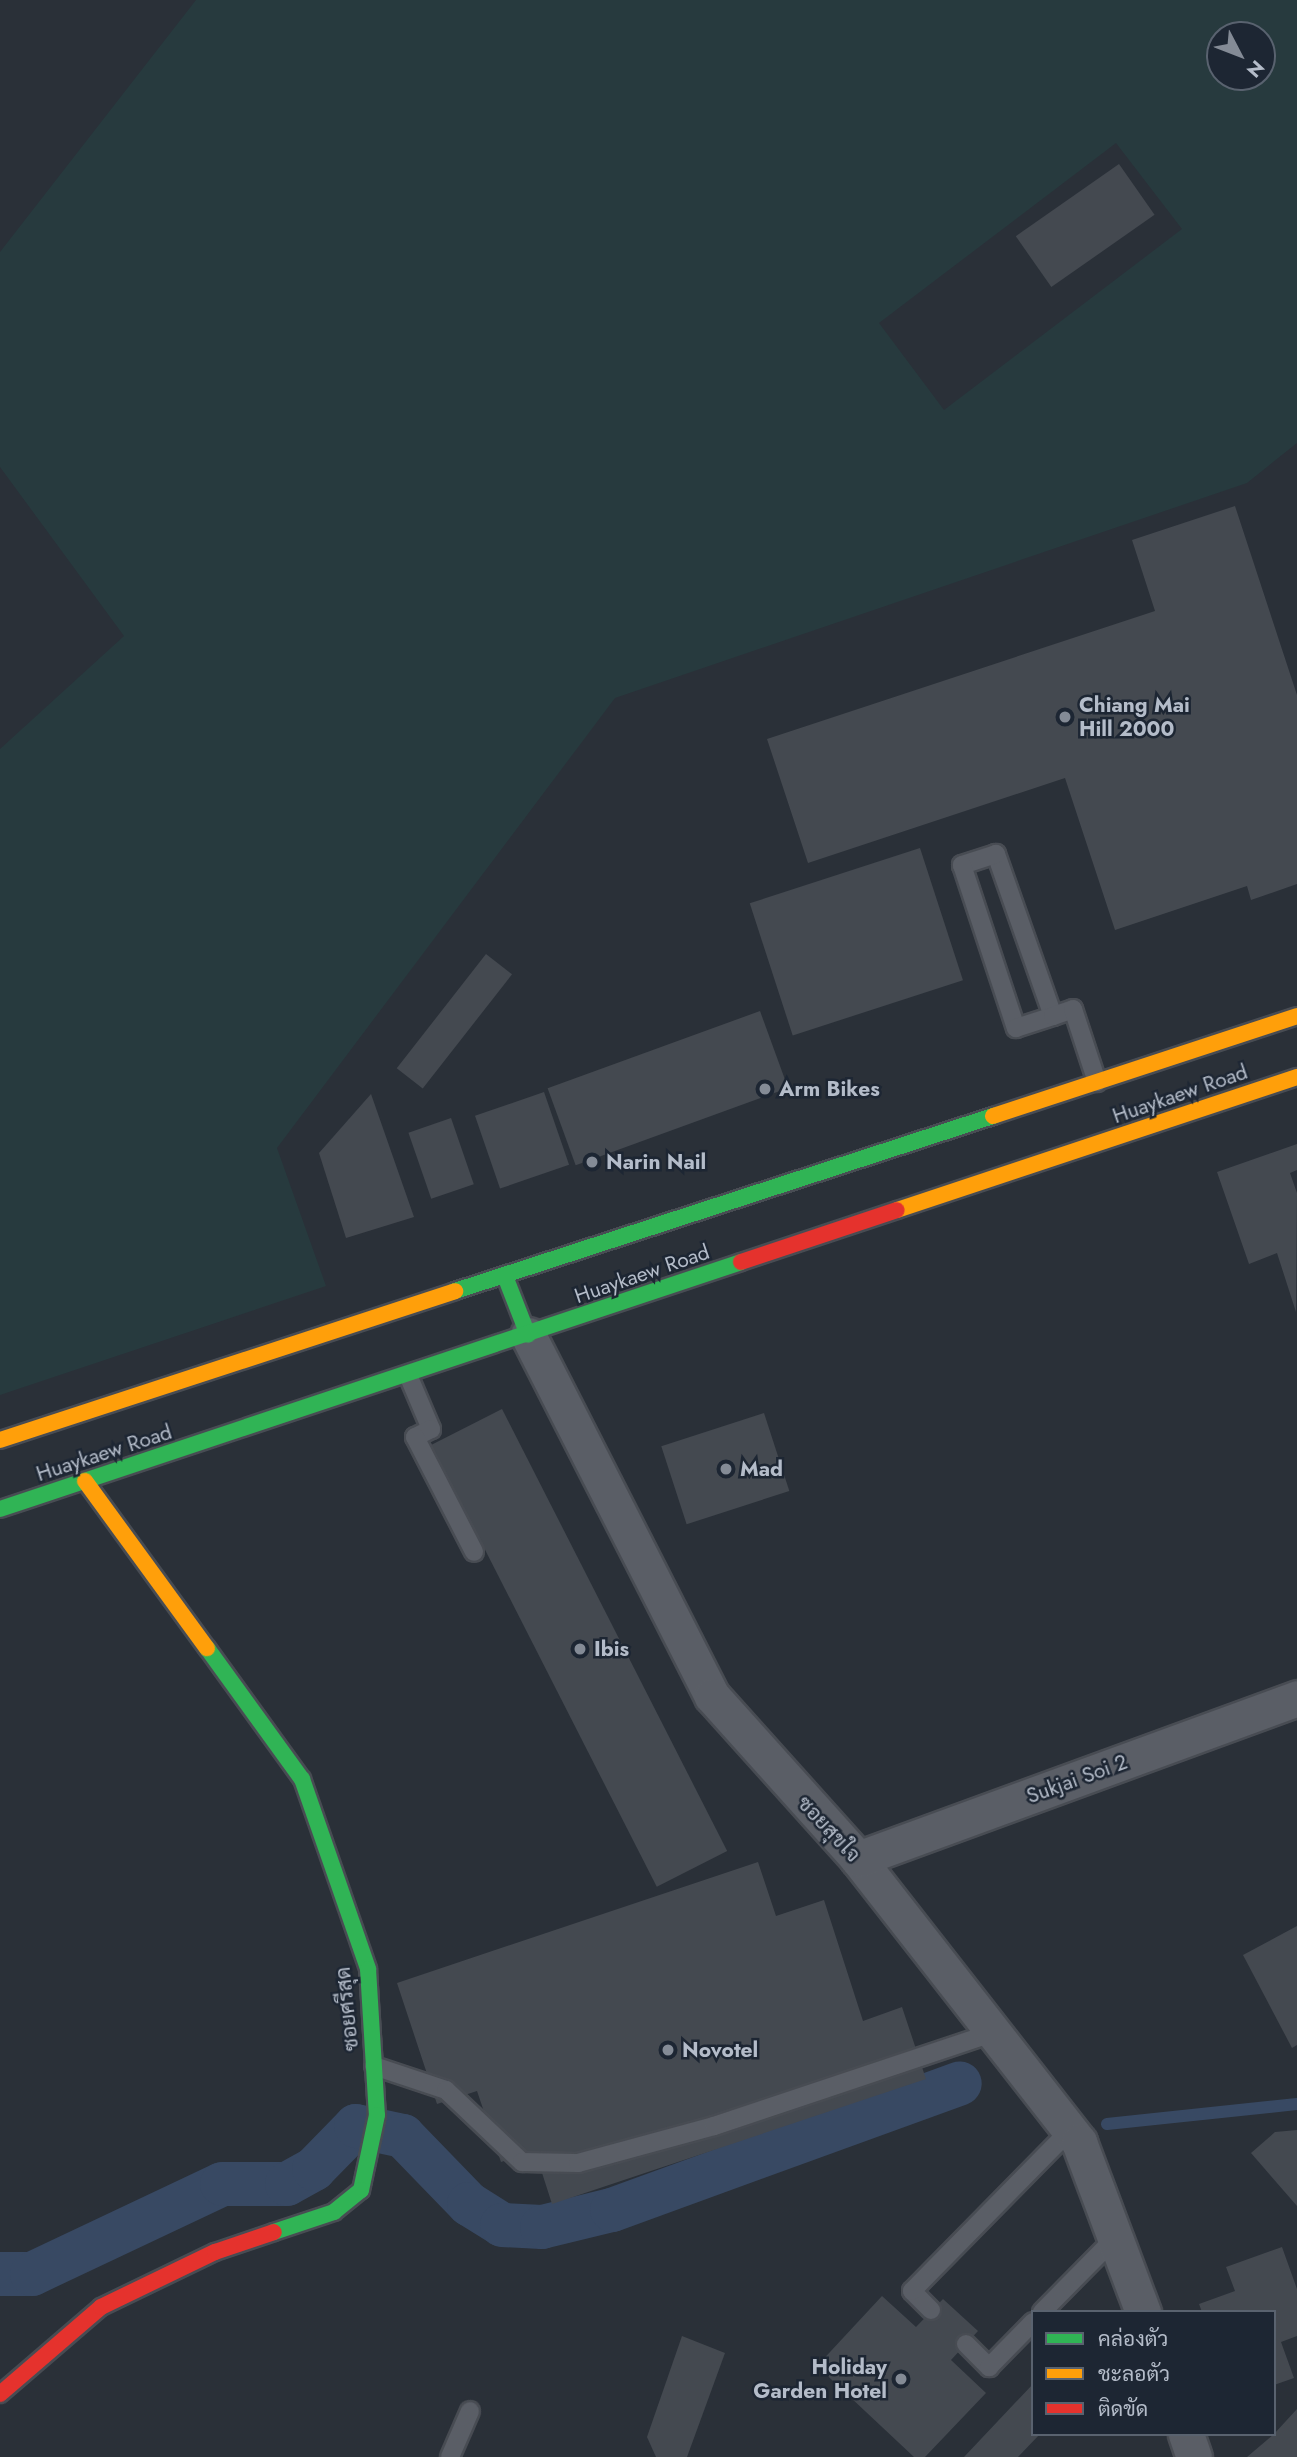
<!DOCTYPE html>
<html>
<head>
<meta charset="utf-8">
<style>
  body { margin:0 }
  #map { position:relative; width:1297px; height:2457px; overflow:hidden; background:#2a3038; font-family:Jost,Sarabun,sans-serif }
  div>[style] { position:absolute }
  .green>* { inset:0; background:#273a3e }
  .stream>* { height:12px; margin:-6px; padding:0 6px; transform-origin:6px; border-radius:6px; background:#384963 }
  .canal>* { height:44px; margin:-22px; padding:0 22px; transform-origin:22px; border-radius:22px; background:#384963 }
  .building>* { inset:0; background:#444950; transform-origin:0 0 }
  .roads { filter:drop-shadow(2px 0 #484c53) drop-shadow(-2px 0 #484c53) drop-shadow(0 2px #484c53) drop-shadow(0 -2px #484c53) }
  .lane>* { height:18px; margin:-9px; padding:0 9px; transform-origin:9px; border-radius:9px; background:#5a5e66 }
  .street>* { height:35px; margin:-17.5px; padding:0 17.5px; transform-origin:17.5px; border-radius:17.5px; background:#5a5e66 }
  .fast>* { height:16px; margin:-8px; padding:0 8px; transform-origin:8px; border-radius:8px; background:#30b455 }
  .slow>* { height:16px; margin:-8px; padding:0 8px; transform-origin:8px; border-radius:8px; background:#ff9f0a }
  .jam>* { height:16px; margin:-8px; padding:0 8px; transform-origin:8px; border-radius:8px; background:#e5322d }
  .dots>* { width:19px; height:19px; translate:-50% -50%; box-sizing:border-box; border:4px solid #1d2633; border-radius:50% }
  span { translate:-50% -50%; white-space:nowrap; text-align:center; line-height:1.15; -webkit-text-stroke:5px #1d2633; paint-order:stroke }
  .poi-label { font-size:21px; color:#b4bcc9; font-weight:700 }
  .left { translate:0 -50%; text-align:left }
  .right { translate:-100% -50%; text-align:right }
  .street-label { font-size:21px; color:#b4bcc9 }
  .legend { position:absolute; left:1031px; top:2310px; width:245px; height:126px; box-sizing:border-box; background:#1d2633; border:2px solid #59626f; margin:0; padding:9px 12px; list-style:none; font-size:21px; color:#b4bcc9 }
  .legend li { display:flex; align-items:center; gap:14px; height:35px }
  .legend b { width:35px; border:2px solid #59626f }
  .north { position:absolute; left:1206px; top:21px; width:70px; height:70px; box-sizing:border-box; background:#1d2633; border:2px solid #59626f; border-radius:50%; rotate:132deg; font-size:19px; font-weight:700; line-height:28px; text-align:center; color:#b4bcc9 }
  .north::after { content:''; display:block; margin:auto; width:24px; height:32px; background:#848b96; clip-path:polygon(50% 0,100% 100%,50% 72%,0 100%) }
</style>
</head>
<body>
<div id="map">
  <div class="green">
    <i style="clip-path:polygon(evenodd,196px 0,1297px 0,1297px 443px,1247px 483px,615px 698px,277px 1148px,326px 1286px,0 1395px,0 749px,124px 636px,0 467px,0 252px,196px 0,1220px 35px,1262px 35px,1262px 77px,1220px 77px,1220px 35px,196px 0,1116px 143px,1182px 229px,944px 410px,879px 323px,1116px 143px)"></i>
  </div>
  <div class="stream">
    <i style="left:1107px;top:2124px;width:191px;rotate:-6deg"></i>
  </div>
  <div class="canal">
    <i style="left:0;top:2274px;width:32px"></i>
    <i style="left:32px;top:2274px;width:210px;rotate:-25.3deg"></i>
    <i style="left:222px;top:2184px;width:65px"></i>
    <i style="left:287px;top:2184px;width:31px;rotate:-29deg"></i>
    <i style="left:314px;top:2169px;width:60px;rotate:-45.7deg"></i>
    <i style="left:356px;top:2126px;width:48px;rotate:12deg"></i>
    <i style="left:403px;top:2136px;width:95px;rotate:45.9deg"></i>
    <i style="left:469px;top:2204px;width:39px;rotate:32deg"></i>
    <i style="left:502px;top:2225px;width:40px;rotate:2.9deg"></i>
    <i style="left:542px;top:2227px;width:72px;rotate:-13.7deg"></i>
    <i style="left:612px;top:2210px;width:370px;rotate:-20deg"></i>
  </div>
  <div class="building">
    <i style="left:1119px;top:164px;width:62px;height:126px;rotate:55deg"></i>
    <i style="clip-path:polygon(1235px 506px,1297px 695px,1297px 884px,1251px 900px,1247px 886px,1115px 930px,1065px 778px,808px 863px,767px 739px,1155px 611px,1132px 540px)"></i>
    <i style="left:920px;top:848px;width:139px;height:179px;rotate:72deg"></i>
    <i style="left:486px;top:954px;width:33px;height:145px;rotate:38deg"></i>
    <i style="left:760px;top:1011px;width:82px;height:226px;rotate:70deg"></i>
    <i style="left:544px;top:1092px;width:77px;height:73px;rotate:71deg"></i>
    <i style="clip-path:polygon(371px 1094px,414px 1217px,346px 1238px,319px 1153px)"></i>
    <i style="left:451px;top:1118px;width:70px;height:45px;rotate:71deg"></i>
    <i style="clip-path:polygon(1297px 1144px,1297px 1170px,1290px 1173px,1297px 1193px,1296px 1312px,1277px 1253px,1249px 1264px,1217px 1172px)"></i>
    <i style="left:502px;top:1409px;width:496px;height:79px;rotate:63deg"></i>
    <i style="left:764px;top:1413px;width:82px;height:108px;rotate:72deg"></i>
    <i style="clip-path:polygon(758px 1862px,776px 1916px,824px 1900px,863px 2021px,902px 2007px,926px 2079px,552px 2204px,535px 2151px,501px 2162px,477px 2091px,437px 2104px,397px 1983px)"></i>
    <i style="clip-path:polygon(1297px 1926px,1297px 2045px,1292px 2048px,1243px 1955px)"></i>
    <i style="clip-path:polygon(1297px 2130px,1297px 2206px,1251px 2153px,1275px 2132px)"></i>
    <i style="clip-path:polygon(1282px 2247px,1297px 2289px,1297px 2336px,1281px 2342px,1294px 2378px,1274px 2385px,1274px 2312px,1202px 2312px,1199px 2304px,1235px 2291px,1226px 2267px)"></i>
    <i style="clip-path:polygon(882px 2296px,916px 2327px,943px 2299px,978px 2331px,951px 2360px,986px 2393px,925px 2457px,914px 2457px,817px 2366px)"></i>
    <i style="clip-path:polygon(682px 2336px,725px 2353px,687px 2457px,656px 2457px,647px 2437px)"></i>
    <i style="clip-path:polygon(1033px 2384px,1033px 2434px,1040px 2434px,1018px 2457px,964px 2457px)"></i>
    <i style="clip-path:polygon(1297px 2409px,1297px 2457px,1247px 2457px,1274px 2434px)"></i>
  </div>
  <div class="roads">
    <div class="lane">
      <i style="left:1053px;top:1016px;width:172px;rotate:-109.4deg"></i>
      <i style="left:996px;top:854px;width:36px;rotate:162deg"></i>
      <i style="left:962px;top:865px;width:172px;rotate:71.7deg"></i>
      <i style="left:1016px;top:1028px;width:39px;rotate:-18deg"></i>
      <i style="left:1053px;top:1016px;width:21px;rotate:-19deg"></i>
      <i style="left:1073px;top:1009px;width:77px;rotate:71.8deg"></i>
      <i style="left:408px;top:1375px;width:59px;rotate:66.9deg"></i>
      <i style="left:431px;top:1429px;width:18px;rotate:153deg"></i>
      <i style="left:415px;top:1437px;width:129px;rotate:62.8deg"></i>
      <i style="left:374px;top:2066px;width:76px;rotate:18.4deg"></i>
      <i style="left:446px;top:2090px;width:105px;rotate:43.5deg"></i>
      <i style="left:522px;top:2162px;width:56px;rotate:1deg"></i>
      <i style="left:578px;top:2163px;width:141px;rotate:-15.2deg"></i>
      <i style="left:714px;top:2126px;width:296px;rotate:-18.5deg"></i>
      <i style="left:931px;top:2310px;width:27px;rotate:-135deg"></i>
      <i style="left:912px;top:2291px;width:226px;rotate:-45.5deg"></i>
      <i style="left:1042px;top:2312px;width:107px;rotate:-45.4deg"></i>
      <i style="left:966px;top:2344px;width:33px;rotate:45deg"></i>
      <i style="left:989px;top:2367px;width:63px;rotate:-45.6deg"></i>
      <i style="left:450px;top:2457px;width:50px;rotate:-66.5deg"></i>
    </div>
    <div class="street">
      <i style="left:528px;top:1335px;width:405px;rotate:63deg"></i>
      <i style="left:712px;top:1696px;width:219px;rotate:48.1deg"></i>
      <i style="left:858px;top:1859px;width:359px;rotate:52deg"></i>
      <i style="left:1079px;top:2142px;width:182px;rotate:69.4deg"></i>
      <i style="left:858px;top:1859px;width:468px;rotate:-20.1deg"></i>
      <i style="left:1186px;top:2434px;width:24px;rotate:71deg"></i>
    </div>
    <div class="fast">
      <i style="left:505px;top:1276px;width:63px;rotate:68.7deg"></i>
      <i style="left:455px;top:1291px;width:566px;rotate:-18.02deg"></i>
      <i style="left:0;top:1509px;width:781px;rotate:-18.43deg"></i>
      <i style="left:207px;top:1648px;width:162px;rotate:54.1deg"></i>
      <i style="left:302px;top:1779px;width:201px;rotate:70.8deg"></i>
      <i style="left:368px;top:1969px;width:146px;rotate:86.5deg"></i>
      <i style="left:377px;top:2115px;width:77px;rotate:102deg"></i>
      <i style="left:361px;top:2190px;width:35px;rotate:141deg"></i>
      <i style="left:334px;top:2212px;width:63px;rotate:161.6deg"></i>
    </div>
    <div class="slow">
      <i style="left:993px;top:1116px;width:320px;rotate:-18.2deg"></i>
      <i style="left:897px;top:1210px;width:422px;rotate:-18.4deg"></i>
      <i style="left:0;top:1440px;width:479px;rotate:-18.1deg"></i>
      <i style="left:85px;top:1481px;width:207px;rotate:53.9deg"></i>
    </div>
    <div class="jam">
      <i style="left:741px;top:1262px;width:164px;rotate:-18.4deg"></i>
      <i style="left:0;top:2394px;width:133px;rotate:-40.7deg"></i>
      <i style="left:101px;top:2307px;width:127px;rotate:-25.8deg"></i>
      <i style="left:215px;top:2252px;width:62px;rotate:-18.7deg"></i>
    </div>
  </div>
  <div class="dots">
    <i style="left:1065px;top:717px;background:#848b96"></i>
    <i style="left:765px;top:1089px;background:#848b96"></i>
    <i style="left:592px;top:1162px;background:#848b96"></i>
    <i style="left:726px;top:1469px;background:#848b96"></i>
    <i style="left:580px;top:1649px;background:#848b96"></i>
    <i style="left:668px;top:2050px;background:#848b96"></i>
    <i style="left:901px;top:2379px;background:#848b96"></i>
  </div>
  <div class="poi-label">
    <span class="left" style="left:1079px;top:717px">Chiang Mai<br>Hill 2000</span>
    <span class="left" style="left:779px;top:1089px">Arm Bikes</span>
    <span class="left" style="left:606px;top:1162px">Narin Nail</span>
    <span class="left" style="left:740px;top:1469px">Mad</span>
    <span class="left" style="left:594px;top:1649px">Ibis</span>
    <span class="left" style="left:682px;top:2050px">Novotel</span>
    <span class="right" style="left:887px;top:2379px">Holiday<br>Garden Hotel</span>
  </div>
  <div class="street-label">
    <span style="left:1180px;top:1094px;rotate:-19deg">Huaykaew Road</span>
    <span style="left:642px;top:1274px;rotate:-19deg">Huaykaew Road</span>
    <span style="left:104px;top:1453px;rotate:-18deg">Huaykaew Road</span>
    <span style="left:1077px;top:1779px;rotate:-20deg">Sukjai Soi 2</span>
    <span style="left:829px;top:1829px;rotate:47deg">ซอยสุขใจ</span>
    <span style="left:347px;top:2009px;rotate:-96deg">ซอยศรีสุด</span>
  </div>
  <ul class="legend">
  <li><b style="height:9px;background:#30b455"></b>คล่องตัว</li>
  <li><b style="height:9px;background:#ff9f0a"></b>ชะลอตัว</li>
  <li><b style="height:9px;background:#e5322d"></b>ติดขัด</li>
  </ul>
  <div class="north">N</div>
</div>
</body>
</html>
